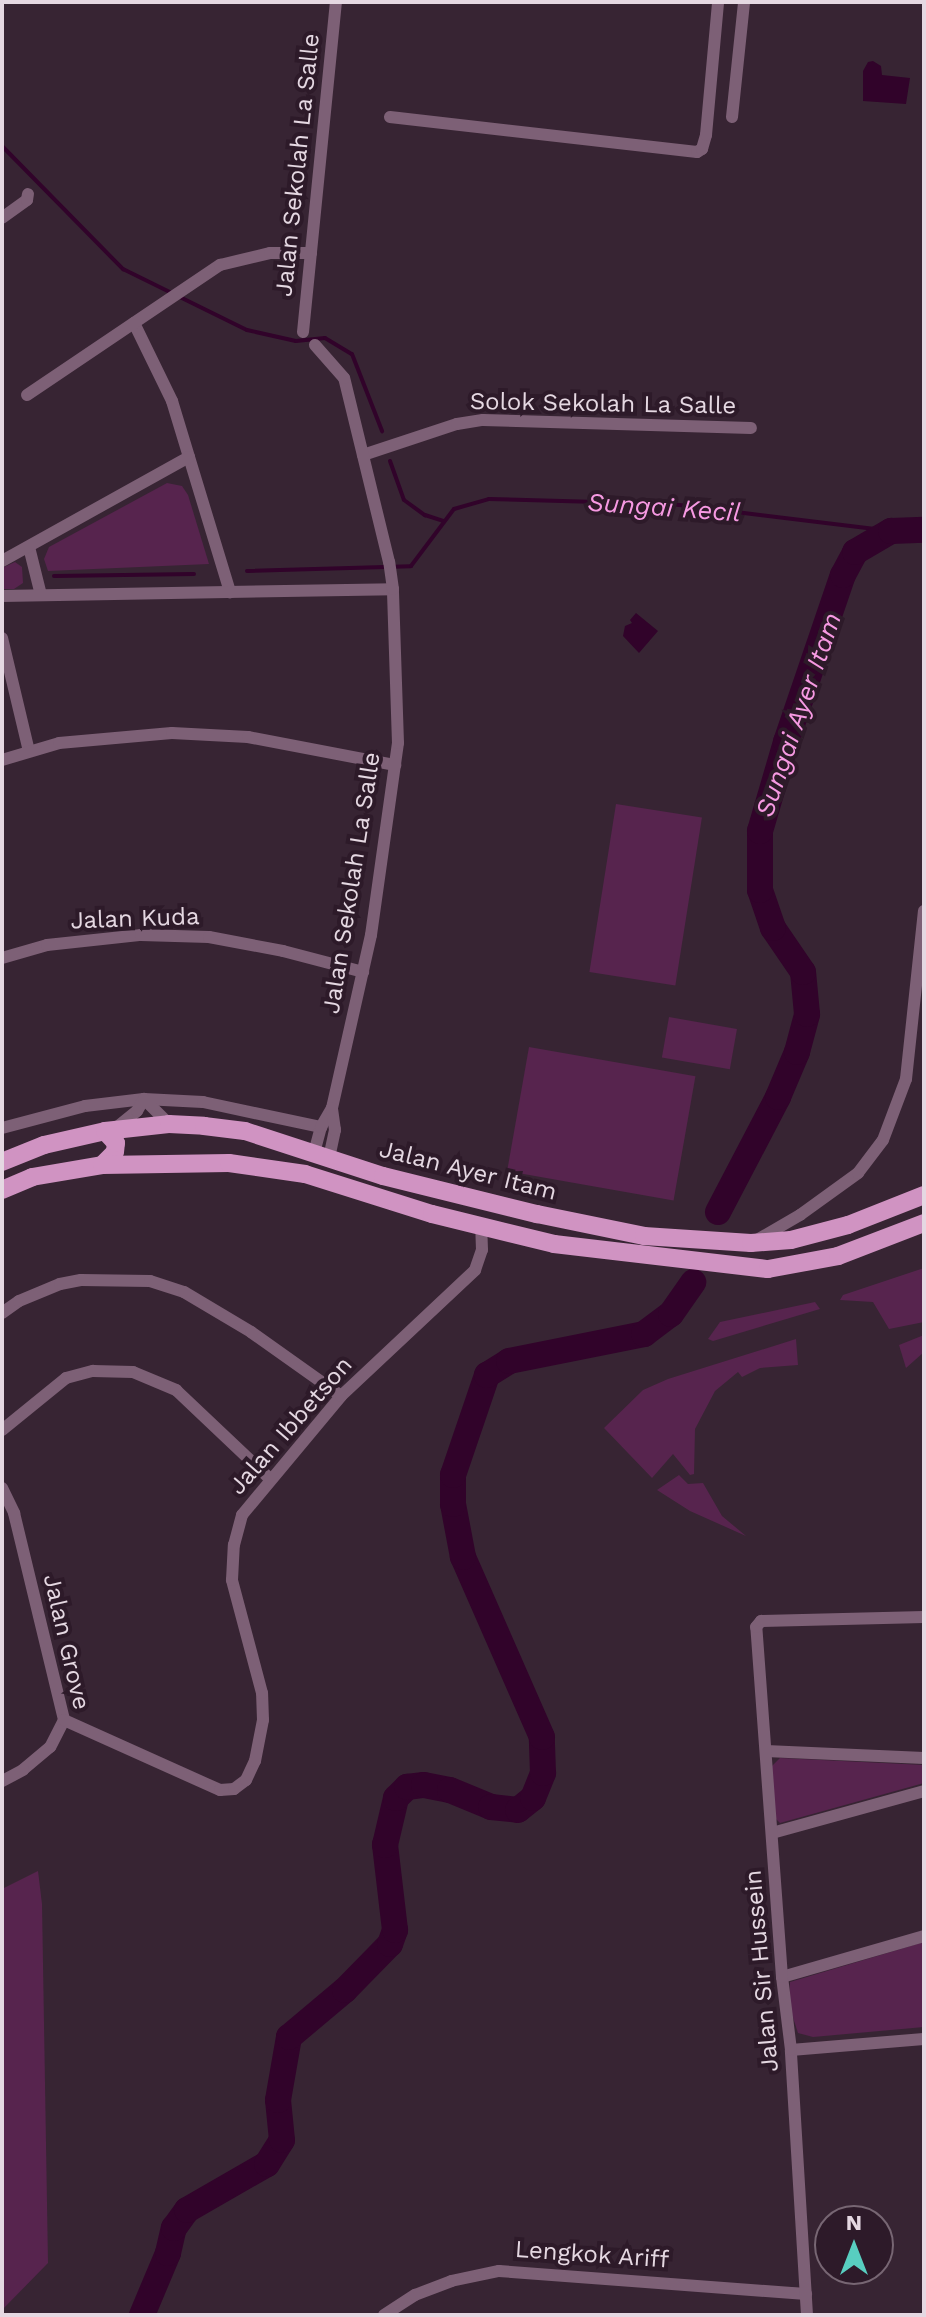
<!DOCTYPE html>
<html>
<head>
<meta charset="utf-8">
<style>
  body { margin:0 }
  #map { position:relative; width:926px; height:2317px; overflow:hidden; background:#372433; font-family:"Work Sans",sans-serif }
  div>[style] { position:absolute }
  .green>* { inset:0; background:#57244e; transform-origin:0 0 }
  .water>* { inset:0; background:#31032a }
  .stream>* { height:4px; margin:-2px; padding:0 2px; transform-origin:2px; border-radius:2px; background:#31032a }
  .river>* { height:26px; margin:-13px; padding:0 13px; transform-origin:13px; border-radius:13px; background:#31032a }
  .street>* { height:12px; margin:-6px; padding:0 6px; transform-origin:6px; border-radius:6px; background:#7d6076 }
  .primary>* { height:18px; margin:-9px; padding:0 9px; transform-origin:9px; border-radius:9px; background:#d093c2 }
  span { translate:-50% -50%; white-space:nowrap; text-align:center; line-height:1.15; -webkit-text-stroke:8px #2d1a29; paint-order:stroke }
  .street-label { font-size:24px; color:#e5d8e2 }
  .water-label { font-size:26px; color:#f699e2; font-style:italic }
  .frame { position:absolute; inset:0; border:4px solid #e5d8e2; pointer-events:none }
  .north { position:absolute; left:814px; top:2205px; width:80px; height:80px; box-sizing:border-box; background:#2d1a29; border:2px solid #776673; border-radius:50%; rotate:0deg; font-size:22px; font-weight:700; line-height:32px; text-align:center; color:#e5d8e2 }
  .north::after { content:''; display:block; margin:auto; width:28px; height:36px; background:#58cec0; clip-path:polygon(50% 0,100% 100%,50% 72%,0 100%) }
</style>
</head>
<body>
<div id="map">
  <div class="green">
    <i style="clip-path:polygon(167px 483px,182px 486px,188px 495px,209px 564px,48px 571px,44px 559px,49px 547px)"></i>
    <i style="clip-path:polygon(15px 562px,22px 567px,23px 583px,14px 589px,2px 589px,2px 568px)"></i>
    <i style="left:616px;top:804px;width:87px;height:170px;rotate:9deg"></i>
    <i style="left:669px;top:1017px;width:69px;height:41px;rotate:10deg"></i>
    <i style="left:529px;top:1047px;width:169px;height:126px;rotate:10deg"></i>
    <i style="clip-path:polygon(924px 1268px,924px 1322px,889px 1329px,873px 1302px,840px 1300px,843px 1295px)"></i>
    <i style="clip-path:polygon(815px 1302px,820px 1309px,713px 1341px,708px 1339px,720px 1322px)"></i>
    <i style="clip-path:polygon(924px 1335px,924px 1352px,906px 1368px,899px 1345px)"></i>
    <i style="clip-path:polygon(796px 1339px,798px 1365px,760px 1368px,742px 1377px,738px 1372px,715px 1391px,695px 1429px,694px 1474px,690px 1475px,673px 1454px,652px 1478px,604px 1428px,643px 1390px,668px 1379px)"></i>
    <i style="clip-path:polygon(679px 1475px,688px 1484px,703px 1483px,722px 1516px,746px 1536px,690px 1511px,657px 1490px)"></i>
    <i style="clip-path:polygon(780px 1758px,924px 1765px,924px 1783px,780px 1823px,775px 1818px,771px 1767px)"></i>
    <i style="clip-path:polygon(38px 1871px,42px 1904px,48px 2263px,2px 2310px,2px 1889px)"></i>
    <i style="clip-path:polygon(924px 1942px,924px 2027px,813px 2037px,798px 2033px,789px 2005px,790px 1982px)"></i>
  </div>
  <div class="water">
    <i style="clip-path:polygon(873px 61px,881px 66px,882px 75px,910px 78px,906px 104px,863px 101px,863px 71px,868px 62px)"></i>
    <i style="clip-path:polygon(636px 613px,658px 631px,639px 653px,623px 636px,625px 626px,632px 623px,630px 620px)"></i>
  </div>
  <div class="stream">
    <i style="left:2px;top:146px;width:173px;rotate:45.5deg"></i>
    <i style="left:123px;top:269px;width:138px;rotate:26.2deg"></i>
    <i style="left:247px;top:330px;width:50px;rotate:12.7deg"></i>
    <i style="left:296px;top:341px;width:29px;rotate:-6deg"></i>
    <i style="left:325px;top:338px;width:31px;rotate:31deg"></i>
    <i style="left:352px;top:354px;width:83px;rotate:68.7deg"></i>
    <i style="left:390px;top:461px;width:41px;rotate:70.3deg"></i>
    <i style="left:404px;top:500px;width:26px;rotate:36deg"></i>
    <i style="left:425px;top:515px;width:19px;rotate:18deg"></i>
    <i style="left:247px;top:571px;width:164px;rotate:-1.7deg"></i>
    <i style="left:411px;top:566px;width:71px;rotate:-53deg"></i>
    <i style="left:454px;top:509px;width:36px;rotate:-16deg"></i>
    <i style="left:489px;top:499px;width:182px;rotate:1.6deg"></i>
    <i style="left:671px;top:504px;width:222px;rotate:7deg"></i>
    <i style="left:54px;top:576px;width:140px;rotate:-0.8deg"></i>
  </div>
  <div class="river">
    <i style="left:718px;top:1212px;width:130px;rotate:-62.4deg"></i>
    <i style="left:778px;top:1097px;width:49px;rotate:-67.1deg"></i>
    <i style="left:797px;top:1052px;width:39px;rotate:-75deg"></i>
    <i style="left:807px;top:1014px;width:42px;rotate:-95.4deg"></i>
    <i style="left:803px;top:972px;width:53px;rotate:-124.3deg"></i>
    <i style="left:773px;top:928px;width:40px;rotate:-108.9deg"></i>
    <i style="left:760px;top:890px;width:59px;rotate:-90deg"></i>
    <i style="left:760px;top:831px;width:93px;rotate:-73.7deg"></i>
    <i style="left:786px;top:742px;width:176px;rotate:-71.2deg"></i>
    <i style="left:843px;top:575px;width:26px;rotate:-62deg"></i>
    <i style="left:855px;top:552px;width:42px;rotate:-30.3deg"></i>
    <i style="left:891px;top:531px;width:33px;rotate:-2deg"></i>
    <i style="left:142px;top:2315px;width:67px;rotate:-67.2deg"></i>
    <i style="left:168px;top:2253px;width:26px;rotate:-77deg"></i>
    <i style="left:174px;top:2228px;width:22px;rotate:-54deg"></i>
    <i style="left:187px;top:2210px;width:92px;rotate:-29.9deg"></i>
    <i style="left:267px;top:2164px;width:28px;rotate:-58deg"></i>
    <i style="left:282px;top:2140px;width:40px;rotate:-95.7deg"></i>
    <i style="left:278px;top:2100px;width:64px;rotate:-80.1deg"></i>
    <i style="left:289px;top:2037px;width:73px;rotate:-40deg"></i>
    <i style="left:345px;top:1990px;width:64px;rotate:-45.6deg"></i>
    <i style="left:390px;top:1944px;width:15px;rotate:-70deg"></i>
    <i style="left:395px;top:1930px;width:86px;rotate:-96.7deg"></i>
    <i style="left:385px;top:1845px;width:48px;rotate:-76.8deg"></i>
    <i style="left:396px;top:1798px;width:16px;rotate:-45deg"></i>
    <i style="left:407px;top:1787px;width:17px;rotate:-7deg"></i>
    <i style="left:424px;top:1785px;width:26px;rotate:11deg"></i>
    <i style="left:450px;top:1790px;width:44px;rotate:22.5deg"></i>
    <i style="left:491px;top:1807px;width:27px;rotate:6deg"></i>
    <i style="left:518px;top:1810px;width:19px;rotate:-39deg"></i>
    <i style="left:533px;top:1798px;width:27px;rotate:-68deg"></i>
    <i style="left:543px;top:1773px;width:36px;rotate:-92deg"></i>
    <i style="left:542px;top:1737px;width:197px;rotate:-113.7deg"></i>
    <i style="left:463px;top:1557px;width:54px;rotate:-100.7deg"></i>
    <i style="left:453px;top:1504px;width:29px;rotate:-90deg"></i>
    <i style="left:453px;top:1475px;width:106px;rotate:-71.2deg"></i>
    <i style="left:487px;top:1375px;width:26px;rotate:-32deg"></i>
    <i style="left:509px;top:1361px;width:138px;rotate:-11.3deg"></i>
    <i style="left:644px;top:1334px;width:34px;rotate:-37deg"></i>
    <i style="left:671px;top:1314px;width:39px;rotate:-55deg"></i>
  </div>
  <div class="street">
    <i style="left:390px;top:117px;width:309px;rotate:6.5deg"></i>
    <i style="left:697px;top:152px;width:6px;rotate:-31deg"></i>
    <i style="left:702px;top:149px;width:15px;rotate:-74deg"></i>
    <i style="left:706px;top:135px;width:134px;rotate:-84.8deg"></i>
    <i style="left:732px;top:117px;width:116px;rotate:-84deg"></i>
    <i style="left:2px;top:218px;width:31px;rotate:-36deg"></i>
    <i style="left:27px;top:200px;width:6px;rotate:-81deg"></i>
    <i style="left:134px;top:323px;width:87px;rotate:64deg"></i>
    <i style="left:172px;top:401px;width:200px;rotate:73.1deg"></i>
    <i style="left:303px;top:332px;width:332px;rotate:-84.3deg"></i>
    <i style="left:27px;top:395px;width:233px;rotate:-34deg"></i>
    <i style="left:220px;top:265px;width:51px;rotate:-13.5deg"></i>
    <i style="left:270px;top:253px;width:41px"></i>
    <i style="left:363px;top:455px;width:99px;rotate:-18.3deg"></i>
    <i style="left:457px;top:424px;width:26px;rotate:-9deg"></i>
    <i style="left:483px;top:420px;width:268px;rotate:1.7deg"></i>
    <i style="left:29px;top:547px;width:49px;rotate:76deg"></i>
    <i style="left:2px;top:561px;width:214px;rotate:-29.1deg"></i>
    <i style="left:2px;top:596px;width:391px;rotate:-1deg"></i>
    <i style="left:2px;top:638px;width:116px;rotate:76.6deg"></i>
    <i style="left:2px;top:760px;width:59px;rotate:-16.6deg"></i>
    <i style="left:59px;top:743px;width:113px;rotate:-5.1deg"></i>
    <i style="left:172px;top:733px;width:76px;rotate:3deg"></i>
    <i style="left:248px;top:737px;width:150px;rotate:10.8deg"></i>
    <i style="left:2px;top:958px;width:47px;rotate:-16.1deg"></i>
    <i style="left:47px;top:945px;width:95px;rotate:-6.1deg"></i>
    <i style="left:141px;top:935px;width:68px;rotate:1.7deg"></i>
    <i style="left:209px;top:937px;width:75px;rotate:10.7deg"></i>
    <i style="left:283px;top:951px;width:83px;rotate:14.7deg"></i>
    <i style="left:2px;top:1128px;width:86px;rotate:-14.8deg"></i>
    <i style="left:85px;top:1106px;width:59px;rotate:-6.8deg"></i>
    <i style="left:144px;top:1099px;width:59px;rotate:2.9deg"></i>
    <i style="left:203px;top:1102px;width:121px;rotate:12deg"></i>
    <i style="left:116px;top:1128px;width:27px;rotate:-39deg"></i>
    <i style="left:137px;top:1111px;width:14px;rotate:-60deg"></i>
    <i style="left:144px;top:1099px;width:35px;rotate:45deg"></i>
    <i style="left:314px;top:1153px;width:27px;rotate:-75deg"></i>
    <i style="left:321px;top:1127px;width:22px;rotate:-60deg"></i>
    <i style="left:332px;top:1108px;width:177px;rotate:-77.3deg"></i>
    <i style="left:371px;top:935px;width:194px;rotate:-82deg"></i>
    <i style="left:398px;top:743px;width:154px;rotate:-91.9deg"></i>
    <i style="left:393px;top:589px;width:27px;rotate:-98deg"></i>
    <i style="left:389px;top:562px;width:189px;rotate:-103.7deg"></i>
    <i style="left:344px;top:378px;width:44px;rotate:-131.3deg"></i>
    <i style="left:329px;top:1158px;width:29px;rotate:-78deg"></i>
    <i style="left:335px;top:1130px;width:22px;rotate:-98deg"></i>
    <i style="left:757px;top:1240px;width:50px;rotate:-30.2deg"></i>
    <i style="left:800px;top:1215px;width:72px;rotate:-35.9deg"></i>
    <i style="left:858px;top:1173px;width:41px;rotate:-52.9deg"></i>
    <i style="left:883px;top:1140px;width:65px;rotate:-69.3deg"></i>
    <i style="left:906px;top:1079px;width:169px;rotate:-83.9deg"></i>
    <i style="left:2px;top:1313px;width:21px;rotate:-35deg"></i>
    <i style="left:19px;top:1301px;width:44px;rotate:-22.5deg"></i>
    <i style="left:60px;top:1284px;width:21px;rotate:-11deg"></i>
    <i style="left:81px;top:1280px;width:69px;rotate:0.8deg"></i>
    <i style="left:150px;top:1281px;width:36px;rotate:18deg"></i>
    <i style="left:184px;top:1292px;width:78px;rotate:30.8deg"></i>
    <i style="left:251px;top:1332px;width:110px;rotate:35.4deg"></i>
    <i style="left:2px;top:1430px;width:82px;rotate:-39.1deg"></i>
    <i style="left:66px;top:1378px;width:28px;rotate:-15deg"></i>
    <i style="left:93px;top:1371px;width:40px;rotate:1.4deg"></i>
    <i style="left:133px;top:1372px;width:47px;rotate:22.7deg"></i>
    <i style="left:176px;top:1390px;width:129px;rotate:43.4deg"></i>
    <i style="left:2px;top:1488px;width:28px;rotate:64deg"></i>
    <i style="left:14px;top:1513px;width:213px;rotate:76.4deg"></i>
    <i style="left:64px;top:1720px;width:30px;rotate:117deg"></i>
    <i style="left:50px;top:1747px;width:35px;rotate:140deg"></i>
    <i style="left:23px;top:1770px;width:24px;rotate:152deg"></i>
    <i style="left:64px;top:1720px;width:171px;rotate:24.2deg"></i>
    <i style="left:220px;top:1790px;width:14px;rotate:-4deg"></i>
    <i style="left:234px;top:1789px;width:15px;rotate:-37deg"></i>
    <i style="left:246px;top:1780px;width:21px;rotate:-65deg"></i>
    <i style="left:255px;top:1761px;width:42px;rotate:-79deg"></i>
    <i style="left:263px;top:1720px;width:27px;rotate:-92deg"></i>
    <i style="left:262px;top:1693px;width:117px;rotate:-104.9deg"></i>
    <i style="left:232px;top:1580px;width:35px;rotate:-87deg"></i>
    <i style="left:234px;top:1545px;width:31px;rotate:-75deg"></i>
    <i style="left:242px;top:1515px;width:155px;rotate:-50.2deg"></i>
    <i style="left:341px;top:1396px;width:184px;rotate:-43.2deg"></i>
    <i style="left:475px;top:1270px;width:21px;rotate:-71deg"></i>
    <i style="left:482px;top:1250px;width:23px;rotate:-92deg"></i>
    <i style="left:766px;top:1751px;width:158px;rotate:2.5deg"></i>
    <i style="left:772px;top:1833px;width:158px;rotate:-15.4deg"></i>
    <i style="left:782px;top:1977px;width:148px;rotate:-16.1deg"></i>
    <i style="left:791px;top:2050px;width:133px;rotate:-4.7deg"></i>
    <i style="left:384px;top:2315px;width:37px;rotate:-33deg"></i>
    <i style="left:415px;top:2295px;width:39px;rotate:-21deg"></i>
    <i style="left:451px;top:2281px;width:49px;rotate:-11.8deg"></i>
    <i style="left:499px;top:2271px;width:308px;rotate:4.3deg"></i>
    <i style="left:807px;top:2315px;width:265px;rotate:-93.5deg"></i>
    <i style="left:791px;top:2050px;width:74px;rotate:-97deg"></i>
    <i style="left:782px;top:1977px;width:351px;rotate:-94.2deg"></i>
    <i style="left:756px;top:1627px;width:8px;rotate:-50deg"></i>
    <i style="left:761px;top:1621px;width:163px;rotate:-1.4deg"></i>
  </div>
  <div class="primary">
    <i style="left:2px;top:1162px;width:45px;rotate:-22deg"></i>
    <i style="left:44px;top:1145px;width:63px;rotate:-12.9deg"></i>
    <i style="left:105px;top:1131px;width:64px;rotate:-6.2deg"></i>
    <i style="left:169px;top:1124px;width:35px;rotate:3deg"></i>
    <i style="left:204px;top:1126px;width:41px;rotate:7deg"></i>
    <i style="left:245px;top:1131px;width:145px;rotate:18.1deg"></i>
    <i style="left:383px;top:1176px;width:159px;rotate:13.9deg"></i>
    <i style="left:537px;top:1214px;width:109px;rotate:11.6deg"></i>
    <i style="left:644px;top:1236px;width:107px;rotate:3.7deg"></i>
    <i style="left:751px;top:1243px;width:40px;rotate:-4.3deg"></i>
    <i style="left:791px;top:1240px;width:59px;rotate:-14.7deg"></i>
    <i style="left:848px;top:1225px;width:82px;rotate:-21.5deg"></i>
    <i style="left:102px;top:1165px;width:18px;rotate:-45deg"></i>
    <i style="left:115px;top:1152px;width:9px;rotate:-84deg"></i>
    <i style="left:116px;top:1143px;width:16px;rotate:-133deg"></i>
    <i style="left:2px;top:1190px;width:33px;rotate:-23deg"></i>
    <i style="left:32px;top:1177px;width:71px;rotate:-9.7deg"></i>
    <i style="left:102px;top:1165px;width:127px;rotate:-0.9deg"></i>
    <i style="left:229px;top:1163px;width:77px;rotate:8.2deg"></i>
    <i style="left:305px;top:1174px;width:133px;rotate:17.5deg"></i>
    <i style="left:432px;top:1214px;width:126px;rotate:13.8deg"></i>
    <i style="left:554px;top:1244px;width:215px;rotate:6.7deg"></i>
    <i style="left:768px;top:1269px;width:71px;rotate:-10.5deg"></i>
    <i style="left:838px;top:1256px;width:92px;rotate:-21deg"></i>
  </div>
  <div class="street-label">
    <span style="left:298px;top:165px;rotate:-84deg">Jalan Sekolah La Salle</span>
    <span style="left:603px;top:404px;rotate:1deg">Solok Sekolah La Salle</span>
    <span style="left:352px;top:883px;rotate:-81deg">Jalan Sekolah La Salle</span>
    <span style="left:135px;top:919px;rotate:-2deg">Jalan Kuda</span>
    <span style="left:468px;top:1171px;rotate:14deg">Jalan Ayer Itam</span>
    <span style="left:291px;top:1426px;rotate:-49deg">Jalan Ibbetson</span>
    <span style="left:66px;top:1642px;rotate:77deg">Jalan Grove</span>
    <span style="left:762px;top:1971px;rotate:-95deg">Jalan Sir Hussein</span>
    <span style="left:592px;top:2255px;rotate:4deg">Lengkok Ariff</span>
  </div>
  <div class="water-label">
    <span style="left:664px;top:508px;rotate:4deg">Sungai Kecil</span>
    <span style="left:799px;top:715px;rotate:-71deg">Sungai Ayer Itam</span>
  </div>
  <div class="frame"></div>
  <div class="north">N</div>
</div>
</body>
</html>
